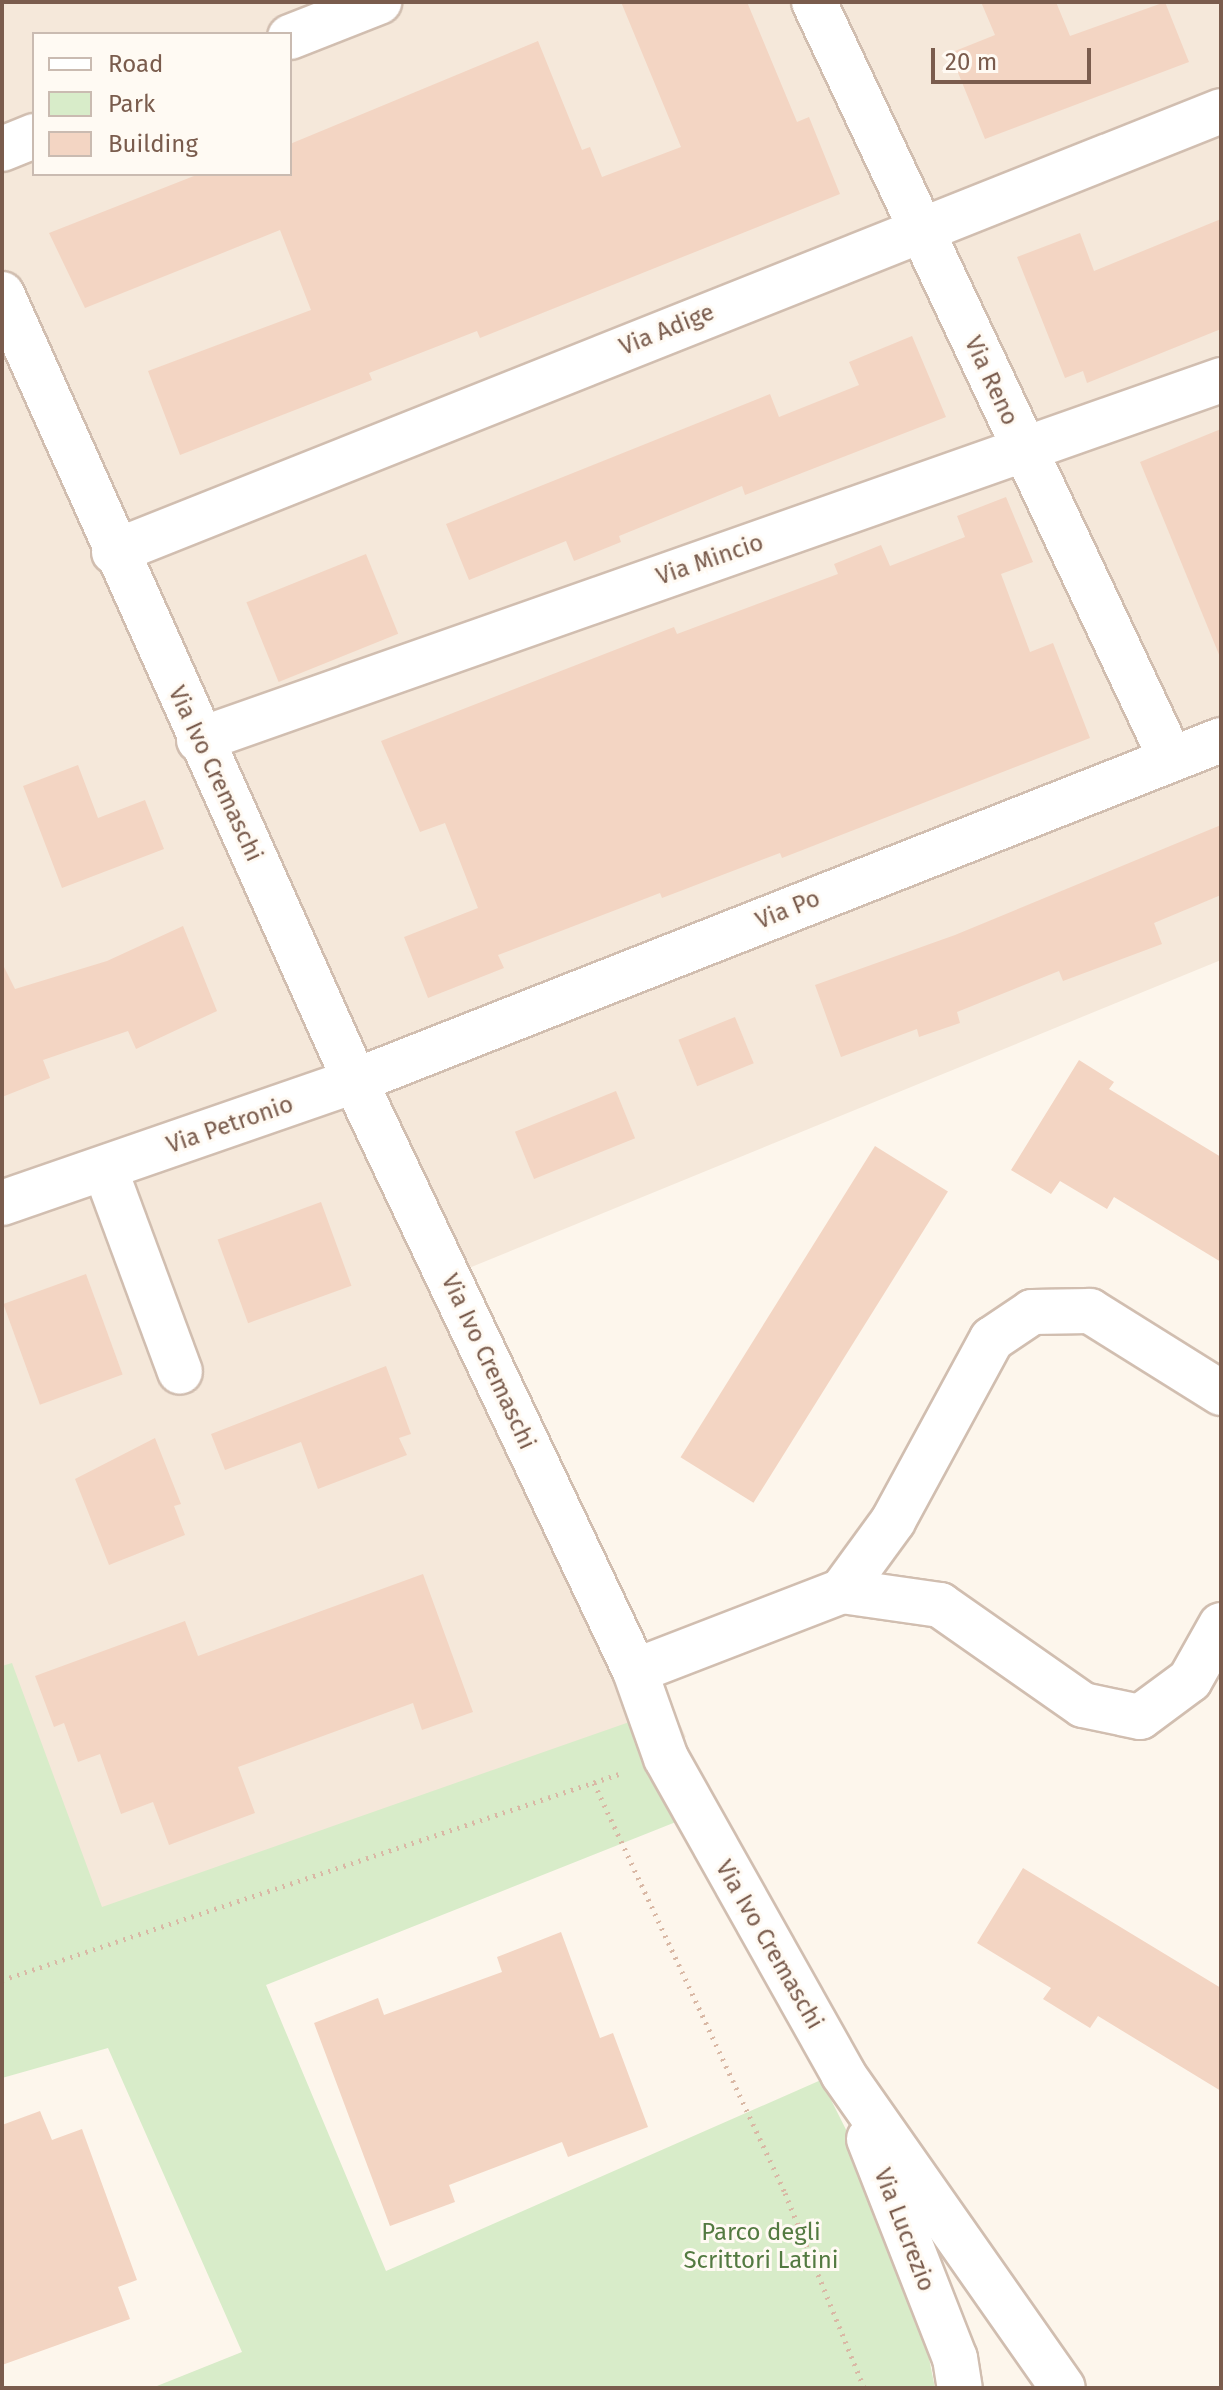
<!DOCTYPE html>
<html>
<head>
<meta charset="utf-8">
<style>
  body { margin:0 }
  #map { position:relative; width:1223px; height:2390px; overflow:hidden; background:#fdf6ec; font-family:"Fira Sans",sans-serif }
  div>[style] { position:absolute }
  .residential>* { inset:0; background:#f5e8da }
  .green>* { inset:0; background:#d8ecc9 }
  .building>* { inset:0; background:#f3d5c3; transform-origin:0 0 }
  .path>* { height:5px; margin-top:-2.5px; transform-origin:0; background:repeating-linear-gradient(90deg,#d9b8a5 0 2px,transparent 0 8px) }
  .roads { filter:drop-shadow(2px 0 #d1beb0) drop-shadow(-2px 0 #d1beb0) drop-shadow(0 2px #d1beb0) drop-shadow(0 -2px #d1beb0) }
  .minor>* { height:44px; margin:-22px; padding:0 22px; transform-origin:22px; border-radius:22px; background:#fff }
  span { translate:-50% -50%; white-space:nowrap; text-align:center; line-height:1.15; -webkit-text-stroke:6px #fffaf3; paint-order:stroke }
  .street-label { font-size:24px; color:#7a5c4d }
  .park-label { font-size:24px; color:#537a41 }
  .frame { position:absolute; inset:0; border:4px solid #7a5c4d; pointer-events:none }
  .legend { position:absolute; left:32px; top:32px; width:260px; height:144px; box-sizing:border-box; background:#fffaf3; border:2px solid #cabbb1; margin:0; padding:10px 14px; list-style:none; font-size:24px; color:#7a5c4d }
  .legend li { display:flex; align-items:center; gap:16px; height:40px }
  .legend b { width:40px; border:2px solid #cabbb1 }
  .scale { position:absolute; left:931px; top:48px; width:160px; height:36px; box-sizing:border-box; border:4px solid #7a5c4d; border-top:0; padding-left:10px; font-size:24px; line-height:28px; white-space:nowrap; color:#7a5c4d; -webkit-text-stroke:6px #fffaf3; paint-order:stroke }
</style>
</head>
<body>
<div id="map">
  <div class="residential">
    <i style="clip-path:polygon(evenodd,2px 2px,1221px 2px,1221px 960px,469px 1268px,686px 1737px,2px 1997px,2px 2px,34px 34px,290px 34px,290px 174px,34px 174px,34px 34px)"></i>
  </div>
  <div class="green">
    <i style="clip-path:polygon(12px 1663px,102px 1907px,658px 1712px,701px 1812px,266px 1985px,386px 2271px,821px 2080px,882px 2201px,913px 2278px,935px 2388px,152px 2388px,242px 2352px,108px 2048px,2px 2078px,2px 1666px)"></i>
  </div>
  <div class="building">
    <i style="clip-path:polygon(621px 2px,747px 2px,797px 122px,809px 117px,840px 194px,480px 338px,477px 331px,369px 373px,372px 380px,180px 455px,148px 371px,311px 310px,280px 230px,85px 308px,49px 233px,199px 174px,290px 174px,290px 144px,538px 41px,582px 150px,590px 147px,602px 177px,681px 147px)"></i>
    <i style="clip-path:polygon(981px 2px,1056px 2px,1070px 36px,1165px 2px,1189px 62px,985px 139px,950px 53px,995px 35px)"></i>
    <i style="clip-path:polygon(1221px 219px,1221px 329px,1087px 383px,1083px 371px,1065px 378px,1017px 257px,1080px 233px,1094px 271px)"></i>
    <i style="clip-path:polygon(912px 336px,946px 417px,745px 495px,742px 486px,619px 536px,621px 542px,574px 561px,566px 541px,469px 580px,446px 524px,770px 394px,779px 417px,859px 385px,849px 362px)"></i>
    <i style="clip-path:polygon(1221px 429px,1221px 656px,1220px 657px,1140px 462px)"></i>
    <i style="clip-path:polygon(1006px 497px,1033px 562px,1001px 574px,1030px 652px,1053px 643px,1090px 738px,782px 858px,780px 853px,662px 898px,660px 893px,498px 955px,504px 968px,428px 998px,404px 937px,478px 908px,445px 823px,420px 832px,381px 741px,674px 627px,677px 634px,838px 574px,834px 564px,881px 545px,890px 566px,965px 537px,957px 516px)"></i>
    <i style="left:366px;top:554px;width:86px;height:129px;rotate:68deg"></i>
    <i style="clip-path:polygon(78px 765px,98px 818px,145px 800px,164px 849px,62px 888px,23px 786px)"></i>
    <i style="clip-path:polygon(1221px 825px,1221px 895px,1154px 923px,1162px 944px,1063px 981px,1059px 971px,957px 1012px,960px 1023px,919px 1037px,917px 1029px,841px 1057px,815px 985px,955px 935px)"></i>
    <i style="clip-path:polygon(183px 926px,217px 1011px,136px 1049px,128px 1031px,43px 1060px,50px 1078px,2px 1097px,2px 963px,15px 989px,107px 961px)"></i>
    <i style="left:735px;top:1017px;width:50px;height:61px;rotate:68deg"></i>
    <i style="clip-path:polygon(1079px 1060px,1114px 1082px,1109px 1089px,1221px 1157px,1221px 1262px,1114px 1197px,1107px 1209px,1060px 1181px,1051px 1194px,1011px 1170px)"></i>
    <i style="left:616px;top:1091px;width:51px;height:109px;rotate:68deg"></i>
    <i style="left:875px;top:1146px;width:86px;height:367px;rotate:32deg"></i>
    <i style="left:321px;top:1202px;width:89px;height:110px;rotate:70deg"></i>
    <i style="left:86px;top:1274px;width:107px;height:88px;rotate:70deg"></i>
    <i style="clip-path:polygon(386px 1366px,411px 1434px,399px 1438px,407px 1455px,318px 1489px,301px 1442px,225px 1470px,211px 1434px)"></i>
    <i style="clip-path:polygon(155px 1438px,181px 1504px,174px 1506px,185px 1535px,109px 1565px,75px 1479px)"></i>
    <i style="clip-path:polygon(423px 1574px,473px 1712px,422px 1730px,413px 1703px,238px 1767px,255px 1813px,169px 1845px,153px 1802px,121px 1814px,100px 1754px,78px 1762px,64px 1723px,54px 1727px,35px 1676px,185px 1621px,198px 1656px)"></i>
    <i style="clip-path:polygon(1023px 1868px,1221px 1988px,1221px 2091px,1098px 2016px,1090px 2028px,1043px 1999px,1051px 1988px,977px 1943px)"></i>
    <i style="clip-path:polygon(561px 1932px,600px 2038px,613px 2033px,648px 2127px,568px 2157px,562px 2142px,449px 2185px,455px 2202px,390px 2226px,314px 2023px,378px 1998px,384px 2015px,502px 1972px,497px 1957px)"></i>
    <i style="clip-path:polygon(40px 2111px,52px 2140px,82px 2129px,137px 2280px,118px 2287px,130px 2319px,2px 2365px,2px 2125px)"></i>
  </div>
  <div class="path">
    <i style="left:594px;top:1783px;width:452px;rotate:65deg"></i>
    <i style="left:785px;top:2193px;width:210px;rotate:67.9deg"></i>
    <i style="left:2px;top:1980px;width:650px;rotate:-18.46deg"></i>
  </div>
  <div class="roads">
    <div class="minor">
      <i style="left:814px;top:2px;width:837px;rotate:64.75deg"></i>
      <i style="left:290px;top:37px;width:96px;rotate:-21.5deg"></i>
      <i style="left:2px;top:149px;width:35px;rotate:-22deg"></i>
      <i style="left:2px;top:294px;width:863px;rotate:65.84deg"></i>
      <i style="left:355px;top:1081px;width:653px;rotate:64.61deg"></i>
      <i style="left:635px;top:1671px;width:92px;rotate:70.4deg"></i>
      <i style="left:666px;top:1758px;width:362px;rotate:60.7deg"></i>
      <i style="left:843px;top:2074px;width:383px;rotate:55deg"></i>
      <i style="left:114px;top:552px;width:1192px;rotate:-21.72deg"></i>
      <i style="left:199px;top:740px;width:1084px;rotate:-19.4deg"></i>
      <i style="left:105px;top:1169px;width:216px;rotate:69.7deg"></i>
      <i style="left:2px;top:1203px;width:373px;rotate:-19.1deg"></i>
      <i style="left:355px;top:1081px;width:931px;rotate:-21.49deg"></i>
      <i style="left:842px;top:1591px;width:87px;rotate:-53.9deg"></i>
      <i style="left:893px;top:1521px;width:207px;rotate:-61.5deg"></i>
      <i style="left:992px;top:1339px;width:48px;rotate:-34deg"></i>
      <i style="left:1032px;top:1312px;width:58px;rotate:-1deg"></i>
      <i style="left:1090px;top:1311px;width:155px;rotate:32deg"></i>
      <i style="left:635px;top:1671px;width:222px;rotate:-21.1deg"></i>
      <i style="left:842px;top:1591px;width:99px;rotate:8.1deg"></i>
      <i style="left:940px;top:1605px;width:174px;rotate:35deg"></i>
      <i style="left:1083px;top:1705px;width:58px;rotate:11.9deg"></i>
      <i style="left:1140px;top:1717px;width:62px;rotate:-36.5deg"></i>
      <i style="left:1190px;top:1680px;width:63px;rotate:-60.6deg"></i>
      <i style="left:869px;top:2139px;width:235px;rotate:68.6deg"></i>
      <i style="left:955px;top:2358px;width:30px;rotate:81deg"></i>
    </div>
  </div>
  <div class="street-label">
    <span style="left:667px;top:330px;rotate:-22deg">Via Adige</span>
    <span style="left:991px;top:381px;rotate:65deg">Via Reno</span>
    <span style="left:710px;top:560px;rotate:-19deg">Via Mincio</span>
    <span style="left:215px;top:774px;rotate:65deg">Via Ivo Cremaschi</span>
    <span style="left:788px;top:910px;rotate:-22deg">Via Po</span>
    <span style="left:230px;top:1125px;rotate:-19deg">Via Petronio</span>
    <span style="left:488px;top:1362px;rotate:65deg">Via Ivo Cremaschi</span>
    <span style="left:769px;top:1945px;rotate:60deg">Via Ivo Cremaschi</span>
    <span style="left:904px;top:2230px;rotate:69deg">Via Lucrezio</span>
  </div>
  <div class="park-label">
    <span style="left:761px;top:2247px">Parco degli<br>Scrittori Latini</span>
  </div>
  <div class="frame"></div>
  <ul class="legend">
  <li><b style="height:10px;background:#fff"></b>Road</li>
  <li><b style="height:22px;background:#d8ecc9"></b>Park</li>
  <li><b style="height:22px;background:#f3d5c3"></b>Building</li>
  </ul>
  <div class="scale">20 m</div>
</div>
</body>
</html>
